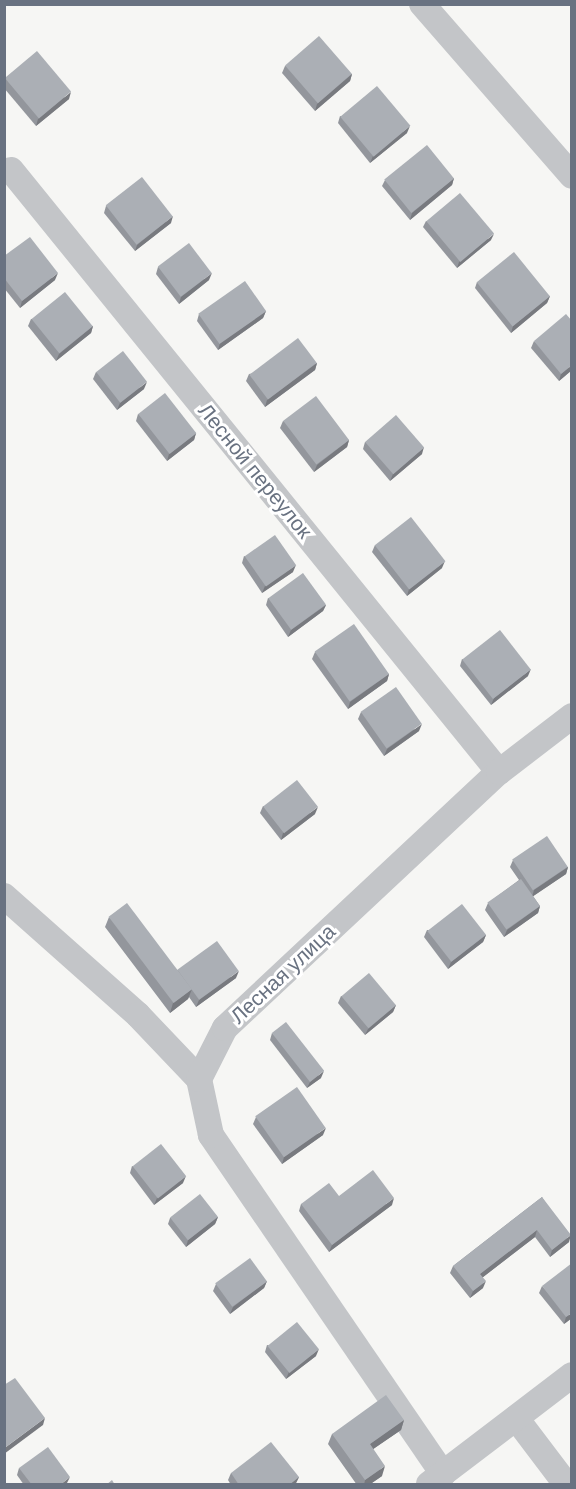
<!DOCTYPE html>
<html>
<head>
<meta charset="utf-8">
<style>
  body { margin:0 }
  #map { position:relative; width:576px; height:1489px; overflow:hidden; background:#f6f6f4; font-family:Arial,sans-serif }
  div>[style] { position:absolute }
  .minor>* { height:26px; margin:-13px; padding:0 13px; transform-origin:13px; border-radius:13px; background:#c3c5c8 }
  .wall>* { inset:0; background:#93969c }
  .shaded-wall>* { inset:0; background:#787a7f }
  .building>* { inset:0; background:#abafb5; transform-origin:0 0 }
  span { translate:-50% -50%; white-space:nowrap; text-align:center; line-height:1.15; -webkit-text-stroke:6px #fff; paint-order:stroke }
  .street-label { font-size:21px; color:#697281 }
  .frame { position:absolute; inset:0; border:6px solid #697281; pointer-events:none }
</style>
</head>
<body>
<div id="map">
  <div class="minor">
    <i style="left:422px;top:4px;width:228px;rotate:48.9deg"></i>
    <i style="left:11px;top:170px;width:775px;rotate:50.97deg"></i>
    <i style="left:4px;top:896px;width:179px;rotate:41.6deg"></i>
    <i style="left:138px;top:1015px;width:88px;rotate:46.4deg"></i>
    <i style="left:516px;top:1418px;width:83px;rotate:52.9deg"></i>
    <i style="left:443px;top:1474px;width:411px;rotate:-124.4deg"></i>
    <i style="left:211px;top:1135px;width:57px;rotate:-102.1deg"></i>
    <i style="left:199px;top:1079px;width:57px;rotate:-63deg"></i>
    <i style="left:225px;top:1028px;width:375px;rotate:-43.1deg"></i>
    <i style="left:499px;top:772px;width:92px;rotate:-37.5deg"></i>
    <i style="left:429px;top:1484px;width:180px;rotate:-37.3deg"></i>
  </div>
  <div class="wall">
    <i style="clip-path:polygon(285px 66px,352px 74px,350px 81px,315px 111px,282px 73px)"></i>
    <i style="clip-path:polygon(5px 78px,69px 99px,36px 126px,4px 88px)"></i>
    <i style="clip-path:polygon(340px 116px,407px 133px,370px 163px,338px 123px)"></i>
    <i style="clip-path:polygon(454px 178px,452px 185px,410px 220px,382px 186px,385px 180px)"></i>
    <i style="clip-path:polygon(106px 206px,171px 223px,135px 251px,104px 213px)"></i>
    <i style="clip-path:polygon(426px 221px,491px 240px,457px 268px,423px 227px)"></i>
    <i style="clip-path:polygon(4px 256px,55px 280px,20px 308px,4px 288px)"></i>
    <i style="clip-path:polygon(158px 267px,209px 280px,179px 304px,156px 274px)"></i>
    <i style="clip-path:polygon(477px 282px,550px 296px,547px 303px,511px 333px,475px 288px)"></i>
    <i style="clip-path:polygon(266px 311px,263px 318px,218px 350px,197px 321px,199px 314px)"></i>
    <i style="clip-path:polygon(31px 319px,93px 326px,91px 333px,56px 361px,28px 326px)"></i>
    <i style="clip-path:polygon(534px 341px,572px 370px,559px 381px,531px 348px)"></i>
    <i style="clip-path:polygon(317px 363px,315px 370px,265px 407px,246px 381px,249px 374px)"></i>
    <i style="clip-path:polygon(96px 372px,144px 389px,117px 410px,93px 379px)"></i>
    <i style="clip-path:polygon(138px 414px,196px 433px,194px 440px,167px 461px,136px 421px)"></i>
    <i style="clip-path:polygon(283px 421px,349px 440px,347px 447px,314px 472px,280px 428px)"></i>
    <i style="clip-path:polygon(365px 442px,422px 454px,390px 481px,363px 449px)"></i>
    <i style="clip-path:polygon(375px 545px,442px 568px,407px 596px,372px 552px)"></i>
    <i style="clip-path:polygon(244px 556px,293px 572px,262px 593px,242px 563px)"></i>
    <i style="clip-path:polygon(268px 598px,326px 605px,323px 611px,288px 637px,266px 605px)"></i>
    <i style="clip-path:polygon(315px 652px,389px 674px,387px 681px,348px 709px,312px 659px)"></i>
    <i style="clip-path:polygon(462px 659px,528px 676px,491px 705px,460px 666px)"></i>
    <i style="clip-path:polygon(361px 712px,419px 731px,384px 756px,358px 719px)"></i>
    <i style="clip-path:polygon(263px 806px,315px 814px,281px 840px,260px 813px)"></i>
    <i style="clip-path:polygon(513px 860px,568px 867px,566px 874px,533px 896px,540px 906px,538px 913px,504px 937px,485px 910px,488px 903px,519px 880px,510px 867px)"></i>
    <i style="clip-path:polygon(109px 917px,177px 970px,236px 978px,196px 1007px,189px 997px,188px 999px,170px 1013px,105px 927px)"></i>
    <i style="clip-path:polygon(427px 930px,486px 935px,483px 942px,448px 969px,424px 937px)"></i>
    <i style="clip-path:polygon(341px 996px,396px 1005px,393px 1012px,365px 1035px,338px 1003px)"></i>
    <i style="clip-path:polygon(272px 1033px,321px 1078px,307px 1088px,270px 1040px)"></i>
    <i style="clip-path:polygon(256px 1117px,323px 1135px,282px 1164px,253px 1124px)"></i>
    <i style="clip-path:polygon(132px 1166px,183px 1183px,154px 1205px,130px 1173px)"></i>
    <i style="clip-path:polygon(339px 1196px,392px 1205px,329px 1252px,299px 1211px,301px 1204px)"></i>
    <i style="clip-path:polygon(542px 1197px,569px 1242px,550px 1257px,535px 1237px,483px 1277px,483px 1288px,470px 1298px,450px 1273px,453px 1266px)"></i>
    <i style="clip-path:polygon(218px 1217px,215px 1224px,186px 1247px,168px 1224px,170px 1218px)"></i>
    <i style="clip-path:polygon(267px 1281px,264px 1288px,230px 1314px,213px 1291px,216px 1284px)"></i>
    <i style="clip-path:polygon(542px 1286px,572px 1318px,564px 1324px,539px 1293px)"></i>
    <i style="clip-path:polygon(267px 1345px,316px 1356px,286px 1379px,265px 1352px)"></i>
    <i style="clip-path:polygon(404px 1420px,401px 1430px,373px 1449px,382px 1476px,369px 1485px,357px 1485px,328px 1444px,332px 1434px)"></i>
    <i style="clip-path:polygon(19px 1468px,67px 1484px,24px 1485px,17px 1475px)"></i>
    <i style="clip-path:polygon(231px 1473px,299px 1477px,295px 1485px,231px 1485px,228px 1480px)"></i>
  </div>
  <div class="shaded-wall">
    <i style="clip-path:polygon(352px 74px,350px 81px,315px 111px,317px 104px)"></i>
    <i style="clip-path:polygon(71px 92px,69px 99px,36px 126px,38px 119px)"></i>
    <i style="clip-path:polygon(410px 126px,407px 133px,370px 163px,373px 156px)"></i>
    <i style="clip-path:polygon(454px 178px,452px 185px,410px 220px,412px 213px)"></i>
    <i style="clip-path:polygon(173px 216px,171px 223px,135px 251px,137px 245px)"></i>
    <i style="clip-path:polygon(494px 234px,491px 240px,457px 268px,459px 262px)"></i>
    <i style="clip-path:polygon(58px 273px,55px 280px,20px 308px,22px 301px)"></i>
    <i style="clip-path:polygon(212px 273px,209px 280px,179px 304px,181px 297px)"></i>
    <i style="clip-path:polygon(550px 296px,547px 303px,511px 333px,513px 326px)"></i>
    <i style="clip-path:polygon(266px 311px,263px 318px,218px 350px,220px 343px)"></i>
    <i style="clip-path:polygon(93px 326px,91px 333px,56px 361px,59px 354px)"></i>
    <i style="clip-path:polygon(317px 363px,315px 370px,265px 407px,267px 400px)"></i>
    <i style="clip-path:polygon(572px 365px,572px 370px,559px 381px,561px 374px)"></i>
    <i style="clip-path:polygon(147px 382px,144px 389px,117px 410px,120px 403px)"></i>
    <i style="clip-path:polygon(196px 433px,194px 440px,167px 461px,169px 454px)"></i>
    <i style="clip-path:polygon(349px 440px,347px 447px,314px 472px,317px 465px)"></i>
    <i style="clip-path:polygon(424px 447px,422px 454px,390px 481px,393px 474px)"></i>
    <i style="clip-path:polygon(445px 561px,442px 568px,407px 596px,409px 589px)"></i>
    <i style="clip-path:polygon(296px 565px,293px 572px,262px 593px,265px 586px)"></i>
    <i style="clip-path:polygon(326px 605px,323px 611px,288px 637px,291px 630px)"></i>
    <i style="clip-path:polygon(531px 669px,528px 676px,491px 705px,494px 698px)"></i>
    <i style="clip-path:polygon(389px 674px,387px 681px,348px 709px,350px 702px)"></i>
    <i style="clip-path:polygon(422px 724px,419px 731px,384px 756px,387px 749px)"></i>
    <i style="clip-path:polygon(318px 807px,315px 814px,281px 840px,283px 833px)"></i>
    <i style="clip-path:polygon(568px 867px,566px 874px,532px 897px,534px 890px)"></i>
    <i style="clip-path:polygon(540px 906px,538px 913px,504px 937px,507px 930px)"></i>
    <i style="clip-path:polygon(486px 935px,483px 942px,448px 969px,451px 962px)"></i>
    <i style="clip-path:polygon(239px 971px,236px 978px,196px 1007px,199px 1000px)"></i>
    <i style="clip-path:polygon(192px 989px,188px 999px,170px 1013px,173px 1003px)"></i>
    <i style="clip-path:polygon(396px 1005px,393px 1012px,365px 1035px,368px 1029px)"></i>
    <i style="clip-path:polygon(324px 1071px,321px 1078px,307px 1088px,310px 1082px)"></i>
    <i style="clip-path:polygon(326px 1128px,323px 1135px,282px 1164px,284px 1157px)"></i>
    <i style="clip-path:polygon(186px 1176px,183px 1183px,154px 1205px,157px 1198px)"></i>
    <i style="clip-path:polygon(394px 1198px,392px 1205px,329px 1252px,332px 1245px)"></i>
    <i style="clip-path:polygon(218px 1217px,215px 1224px,186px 1247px,188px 1240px)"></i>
    <i style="clip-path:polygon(537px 1230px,535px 1237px,478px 1281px,480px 1274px)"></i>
    <i style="clip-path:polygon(571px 1235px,569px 1242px,550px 1257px,552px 1250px)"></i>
    <i style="clip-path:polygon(267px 1281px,264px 1288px,230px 1314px,233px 1307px)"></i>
    <i style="clip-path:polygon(486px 1281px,483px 1288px,470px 1298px,473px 1291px)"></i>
    <i style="clip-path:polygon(572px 1313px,572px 1318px,564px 1324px,566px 1317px)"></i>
    <i style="clip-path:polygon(319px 1349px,316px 1356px,286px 1379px,289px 1372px)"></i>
    <i style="clip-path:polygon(45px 1418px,43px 1425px,4px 1454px,6px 1447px)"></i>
    <i style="clip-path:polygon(404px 1420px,401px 1430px,366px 1454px,370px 1444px)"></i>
    <i style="clip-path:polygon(385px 1466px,382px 1476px,369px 1485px,364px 1485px,365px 1480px)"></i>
    <i style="clip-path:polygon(70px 1477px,66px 1485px,60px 1485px)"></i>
    <i style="clip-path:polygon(299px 1477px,295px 1485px,289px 1485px)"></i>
  </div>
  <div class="building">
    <i style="left:319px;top:36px;width:50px;height:45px;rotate:49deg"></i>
    <i style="left:37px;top:51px;width:53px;height:42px;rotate:50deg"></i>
    <i style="left:377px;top:86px;width:52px;height:48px;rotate:50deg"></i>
    <i style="left:427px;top:145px;width:43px;height:55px;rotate:51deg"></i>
    <i style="left:142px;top:177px;width:50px;height:46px;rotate:52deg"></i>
    <i style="left:460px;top:193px;width:53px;height:44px;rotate:50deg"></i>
    <i style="clip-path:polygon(30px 237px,58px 273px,22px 301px,4px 278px,4px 256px)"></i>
    <i style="left:189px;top:243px;width:38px;height:39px;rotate:53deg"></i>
    <i style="left:514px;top:252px;width:57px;height:48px;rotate:51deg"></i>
    <i style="left:245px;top:281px;width:37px;height:57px;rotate:55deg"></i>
    <i style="left:65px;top:292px;width:44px;height:43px;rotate:51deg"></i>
    <i style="clip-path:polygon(566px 314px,572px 321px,572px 365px,561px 374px,534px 341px)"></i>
    <i style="left:298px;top:338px;width:31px;height:61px;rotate:53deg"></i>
    <i style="left:123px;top:351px;width:39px;height:34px;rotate:52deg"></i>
    <i style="left:165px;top:393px;width:51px;height:34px;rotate:52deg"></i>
    <i style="left:316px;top:396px;width:55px;height:41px;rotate:53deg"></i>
    <i style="left:396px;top:415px;width:43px;height:41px;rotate:49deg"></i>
    <i style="left:411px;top:517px;width:56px;height:46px;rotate:52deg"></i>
    <i style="left:275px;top:535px;width:37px;height:37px;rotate:55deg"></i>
    <i style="left:303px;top:573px;width:39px;height:43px;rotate:54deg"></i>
    <i style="left:354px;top:624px;width:61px;height:48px;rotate:55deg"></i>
    <i style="left:500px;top:630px;width:50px;height:48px;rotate:52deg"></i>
    <i style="left:396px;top:687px;width:45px;height:43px;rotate:55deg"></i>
    <i style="left:297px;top:780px;width:34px;height:43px;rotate:52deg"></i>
    <i style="left:547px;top:836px;width:37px;height:42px;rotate:56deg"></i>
    <i style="left:521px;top:879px;width:33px;height:41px;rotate:55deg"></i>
    <i style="left:127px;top:903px;width:108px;height:23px;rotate:53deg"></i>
    <i style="left:462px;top:904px;width:39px;height:44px;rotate:52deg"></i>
    <i style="left:217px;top:941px;width:37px;height:49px;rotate:54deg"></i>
    <i style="left:369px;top:973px;width:42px;height:36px;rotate:50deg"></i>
    <i style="left:286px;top:1022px;width:62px;height:18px;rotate:52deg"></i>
    <i style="left:297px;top:1087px;width:50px;height:51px;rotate:55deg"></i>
    <i style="left:161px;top:1144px;width:41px;height:36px;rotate:52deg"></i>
    <i style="clip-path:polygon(373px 1170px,394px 1198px,332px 1245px,301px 1204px,329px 1183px,339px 1196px)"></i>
    <i style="left:200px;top:1194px;width:29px;height:38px;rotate:52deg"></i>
    <i style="clip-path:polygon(542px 1197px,571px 1235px,552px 1250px,537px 1230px,480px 1274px,486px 1281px,473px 1291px,453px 1266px)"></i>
    <i style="left:250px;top:1258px;width:29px;height:43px;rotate:54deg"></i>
    <i style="clip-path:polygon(572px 1263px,572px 1313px,566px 1317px,542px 1286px)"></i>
    <i style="left:297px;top:1322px;width:35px;height:38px;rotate:51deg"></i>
    <i style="clip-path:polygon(15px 1378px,45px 1418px,6px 1447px,4px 1445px,4px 1385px)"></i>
    <i style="clip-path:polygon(386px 1395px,404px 1420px,370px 1444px,385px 1466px,365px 1480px,332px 1434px)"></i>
    <i style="clip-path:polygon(271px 1442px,299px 1477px,289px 1485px,239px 1485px,231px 1473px)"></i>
    <i style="clip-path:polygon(48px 1447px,70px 1477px,60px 1485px,32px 1485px,19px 1468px)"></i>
    <i style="clip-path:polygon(112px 1480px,115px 1485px,106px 1485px)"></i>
  </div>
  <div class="street-label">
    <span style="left:255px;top:471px;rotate:51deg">Лесной переулок</span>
    <span style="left:283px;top:974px;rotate:-43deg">Лесная улица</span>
  </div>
  <div class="frame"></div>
</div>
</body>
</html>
